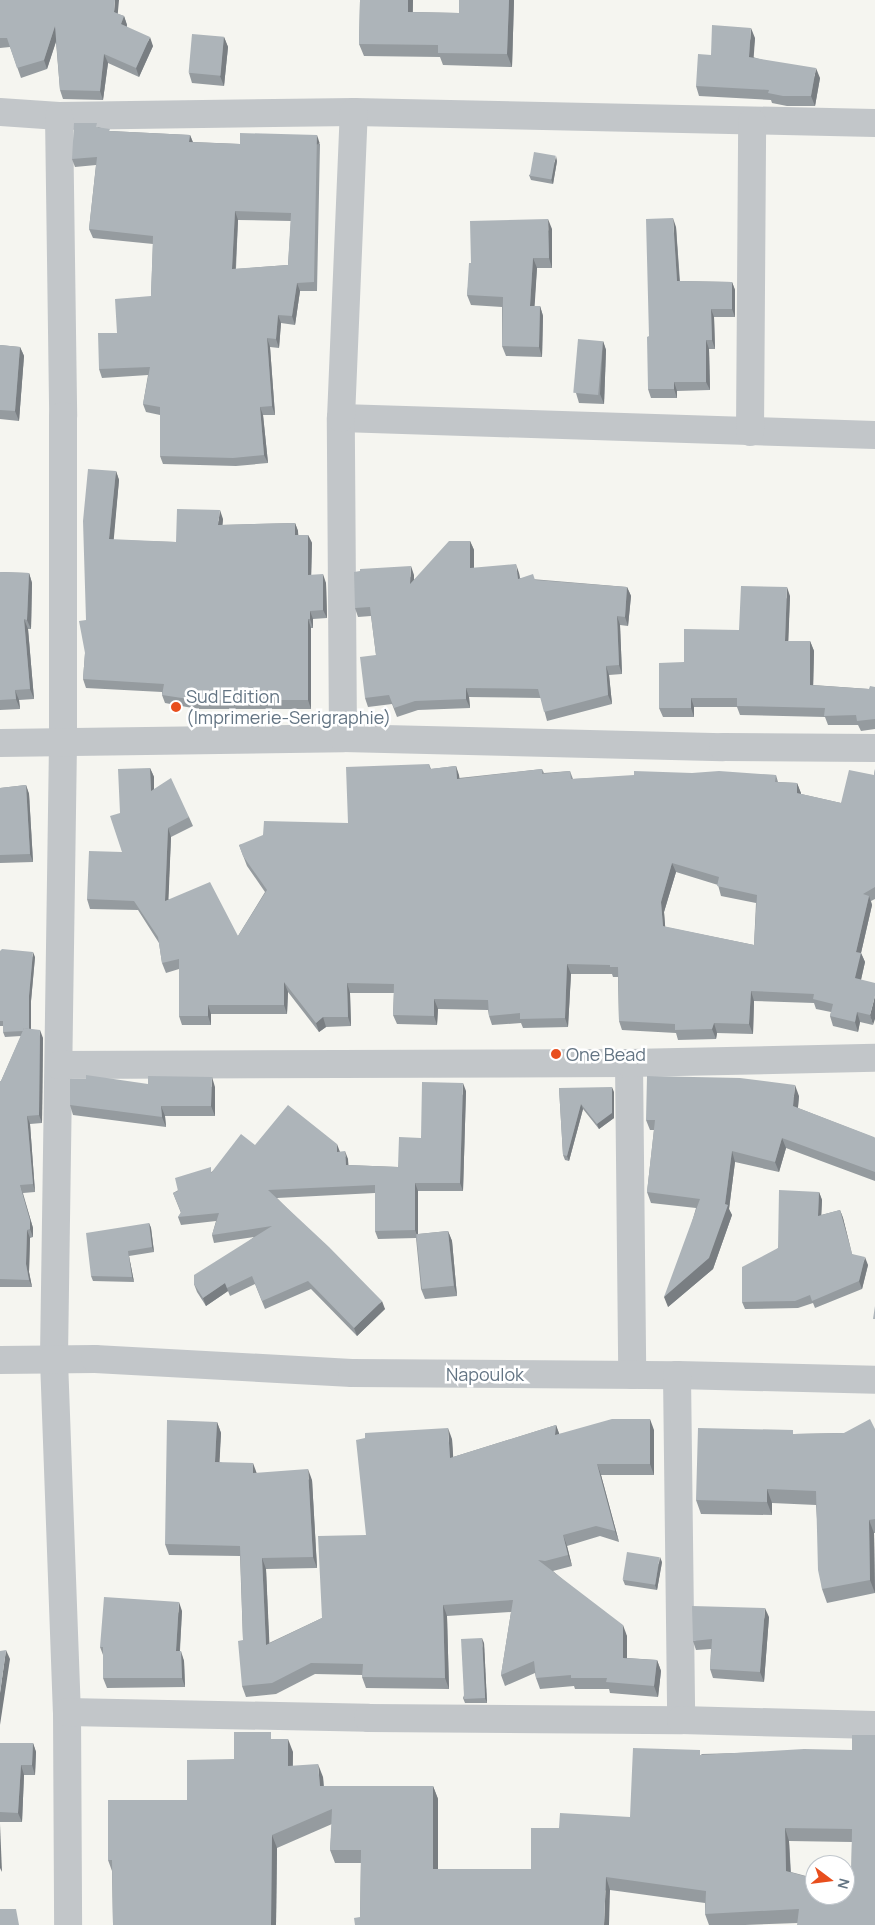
<!DOCTYPE html>
<html>
<head>
<meta charset="utf-8">
<style>
  body { margin:0 }
  #map { position:relative; width:875px; height:1925px; overflow:hidden; background:#f5f5f0; font-family:Manrope,sans-serif }
  div>[style] { position:absolute }
  .minor>* { height:28px; margin:-14px; padding:0 14px; transform-origin:14px; border-radius:14px; background:#c2c6c9 }
  .wall>* { inset:0; background:#959b9f }
  .shaded-wall>* { inset:0; background:#797e82; transform-origin:0 0 }
  .building>* { inset:0; background:#adb4b9; transform-origin:0 0 }
  .dots>* { width:14px; height:14px; translate:-50% -50%; box-sizing:border-box; border:2px solid #fff; border-radius:50% }
  span { translate:-50% -50%; white-space:nowrap; text-align:center; line-height:1.15; -webkit-text-stroke:5px #fff; paint-order:stroke }
  .poi-label { font-size:18px; color:#637483 }
  .left { translate:0 -50%; text-align:left }
  .street-label { font-size:18px; color:#637483 }
  .north { position:absolute; left:805px; top:1855px; width:50px; height:50px; box-sizing:border-box; background:#fff; border:1px solid #c1c7cd; border-radius:50%; rotate:105deg; font-size:14px; font-weight:700; line-height:20px; text-align:center; color:#637483 }
  .north::after { content:''; display:block; margin:auto; width:18px; height:22px; background:#e84e1d; clip-path:polygon(50% 0,100% 100%,50% 72%,0 100%) }
</style>
</head>
<body>
<div id="map">
  <div class="minor">
    <i style="left:0;top:112px;width:59px;rotate:3.9deg"></i>
    <i style="left:59px;top:116px;width:295px;rotate:-0.8deg"></i>
    <i style="left:354px;top:112px;width:521px;rotate:1.21deg"></i>
    <i style="left:59px;top:116px;width:300px;rotate:89.2deg"></i>
    <i style="left:63px;top:416px;width:327px;rotate:90deg"></i>
    <i style="left:63px;top:743px;width:617px;rotate:90.84deg"></i>
    <i style="left:54px;top:1360px;width:352px;rotate:87.9deg"></i>
    <i style="left:67px;top:1712px;width:213px;rotate:89.7deg"></i>
    <i style="left:341px;top:418px;width:534px;rotate:1.82deg"></i>
    <i style="left:750px;top:432px;width:310px;rotate:-89.6deg"></i>
    <i style="left:343px;top:738px;width:320px;rotate:-90.4deg"></i>
    <i style="left:341px;top:418px;width:306px;rotate:-87.6deg"></i>
    <i style="left:0;top:743px;width:343px;rotate:-0.8deg"></i>
    <i style="left:343px;top:738px;width:380px;rotate:1.4deg"></i>
    <i style="left:723px;top:747px;width:152px;rotate:0.4deg"></i>
    <i style="left:629px;top:1063px;width:312px;rotate:89.4deg"></i>
    <i style="left:59px;top:1065px;width:570px;rotate:-0.2deg"></i>
    <i style="left:629px;top:1063px;width:246px;rotate:-1.2deg"></i>
    <i style="left:0;top:1360px;width:95px;rotate:-0.6deg"></i>
    <i style="left:95px;top:1359px;width:257px;rotate:3.1deg"></i>
    <i style="left:352px;top:1373px;width:325px;rotate:0.4deg"></i>
    <i style="left:677px;top:1375px;width:198px;rotate:1.4deg"></i>
    <i style="left:677px;top:1375px;width:345px;rotate:89.3deg"></i>
    <i style="left:67px;top:1712px;width:301px;rotate:1.1deg"></i>
    <i style="left:368px;top:1718px;width:313px;rotate:0.4deg"></i>
    <i style="left:681px;top:1720px;width:194px;rotate:1.5deg"></i>
  </div>
  <div class="wall">
    <i style="clip-path:polygon(0 0,118px 14px,124px 16px,127px 25px,127px 27px,153px 46px,139px 77px,108px 63px,103px 100px,63px 99px,60px 90px,56px 42px,47px 69px,21px 78px,10px 47px,0 48px)"></i>
    <i style="clip-path:polygon(360px 0,413px 0,413px 12px,459px 13px,459px 0,514px 0,512px 67px,443px 65px,440px 57px,364px 56px,359px 44px)"></i>
    <i style="clip-path:polygon(224px 37px,228px 47px,224px 86px,192px 83px,189px 73px)"></i>
    <i style="clip-path:polygon(755px 38px,753px 57px,820px 78px,815px 106px,787px 106px,772px 103px,771px 100px,699px 96px,696px 86px,711px 55px)"></i>
    <i style="clip-path:polygon(evenodd,98px 127px,110px 131px,190px 135px,193px 142px,240px 144px,320px 144px,317px 291px,300px 291px,295px 325px,281px 323px,279px 348px,270px 347px,275px 415px,263px 415px,268px 463px,236px 466px,163px 464px,160px 456px,160px 415px,146px 412px,143px 404px,148px 375px,102px 378px,99px 369px,117px 333px,151px 296px,153px 244px,93px 238px,89px 229px,96px 165px,75px 167px,72px 159px,98px 127px,238px 220px,291px 221px,288px 265px,236px 269px,238px 220px)"></i>
    <i style="clip-path:polygon(557px 161px,553px 184px,531px 180px,529px 175px)"></i>
    <i style="clip-path:polygon(676px 227px,680px 281px,732px 282px,735px 290px,735px 317px,714px 317px,715px 349px,709px 349px,710px 390px,677px 391px,677px 398px,651px 398px,648px 389px,649px 336px)"></i>
    <i style="clip-path:polygon(552px 229px,552px 268px,537px 268px,534px 306px,540px 306px,543px 316px,542px 357px,506px 356px,502px 346px,502px 307px,471px 305px,467px 295px,471px 263px)"></i>
    <i style="clip-path:polygon(603px 341px,606px 350px,604px 404px,579px 403px,576px 393px)"></i>
    <i style="clip-path:polygon(0 345px,20px 347px,24px 356px,19px 421px,0 419px)"></i>
    <i style="clip-path:polygon(116px 471px,119px 480px,113px 540px,176px 542px,223px 519px,222px 525px,295px 523px,298px 531px,298px 535px,308px 535px,312px 543px,311px 575px,326px 583px,327px 618px,313px 619px,313px 628px,311px 628px,311px 709px,198px 709px,165px 703px,162px 695px,162px 692px,86px 688px,83px 679px,85px 653px,86px 620px)"></i>
    <i style="clip-path:polygon(470px 541px,474px 550px,474px 568px,519px 573px,520px 578px,627px 587px,631px 596px,628px 626px,620px 625px,622px 674px,609px 675px,612px 704px,547px 721px,541px 698px,469px 697px,470px 708px,418px 710px,397px 717px,392px 704px,368px 707px,365px 698px,376px 655px,371px 616px,358px 617px,355px 608px,414px 575px,414px 580px)"></i>
    <i style="clip-path:polygon(0 572px,29px 573px,32px 583px,31px 629px,28px 629px,34px 699px,19px 700px,20px 709px,0 710px)"></i>
    <i style="clip-path:polygon(790px 596px,788px 641px,810px 641px,814px 651px,813px 685px,869px 689px,875px 687px,875px 729px,861px 731px,858px 725px,828px 725px,825px 717px,740px 715px,737px 707px,694px 707px,694px 717px,663px 717px,659px 708px,684px 662px,739px 630px)"></i>
    <i style="clip-path:polygon(evenodd,429px 764px,431px 769px,456px 766px,459px 778px,542px 769px,544px 773px,570px 771px,573px 779px,692px 773px,776px 775px,778px 782px,797px 783px,801px 794px,841px 803px,874px 775px,875px 769px,875px 899px,871px 901px,872px 905px,861px 953px,865px 962px,861px 980px,873px 1025px,860px 1022px,858px 1032px,833px 1026px,830px 1016px,831px 1012px,816px 1009px,814px 1003px,754px 1001px,753px 1034px,717px 1033px,716px 1039px,678px 1040px,676px 1033px,622px 1030px,619px 1021px,618px 977px,613px 977px,612px 974px,571px 974px,568px 1027px,523px 1028px,521px 1023px,492px 1025px,489px 1016px,488px 1010px,438px 1009px,437px 1025px,397px 1024px,393px 1015px,394px 993px,350px 993px,351px 1026px,326px 1027px,319px 1032px,288px 992px,287px 1014px,211px 1014px,211px 1025px,182px 1025px,179px 1016px,179px 969px,166px 973px,162px 963px,159px 943px,138px 910px,90px 909px,87px 899px,122px 852px,120px 813px,150px 768px,154px 777px,154px 789px,189px 817px,193px 826px,171px 837px,168px 899px,238px 936px,265px 892px,247px 866px,239px 845px,348px 823px,429px 764px,676px 872px,718px 885px,721px 896px,756px 903px,754px 945px,665px 927px,664px 912px,676px 872px)"></i>
    <i style="clip-path:polygon(26px 785px,29px 794px,33px 862px,0 863px,0 788px)"></i>
    <i style="clip-path:polygon(0 951px,35px 957px,31px 1001px,31px 1029px,43px 1038px,42px 1123px,30px 1124px,35px 1192px,23px 1193px,33px 1228px,33px 1237px,30px 1238px,29px 1272px,32px 1287px,0 1287px,0 1081px,1px 1081px,21px 1036px,5px 1037px,3px 1032px,3px 1026px,0 1026px)"></i>
    <i style="clip-path:polygon(148px 1084px,215px 1087px,215px 1116px,165px 1116px,166px 1127px,73px 1115px,70px 1105px)"></i>
    <i style="clip-path:polygon(559px 1088px,614px 1092px,614px 1118px,599px 1129px,583px 1109px,569px 1161px,565px 1160px,563px 1155px)"></i>
    <i style="clip-path:polygon(466px 1091px,463px 1191px,418px 1191px,418px 1234px,448px 1231px,452px 1241px,457px 1296px,425px 1299px,421px 1289px,416px 1238px,378px 1239px,375px 1231px,375px 1193px,277px 1198px,385px 1309px,357px 1336px,311px 1289px,265px 1309px,255px 1284px,230px 1296px,228px 1291px,206px 1306px,197px 1292px,194px 1284px,254px 1237px,214px 1243px,212px 1235px,216px 1221px,181px 1225px,178px 1217px,181px 1213px,173px 1193px,213px 1171px,255px 1145px,340px 1152px,348px 1159px,348px 1165px,398px 1167px,421px 1138px)"></i>
    <i style="clip-path:polygon(799px 1096px,798px 1108px,875px 1138px,875px 1181px,786px 1148px,779px 1172px,735px 1162px,729px 1209px,732px 1215px,713px 1269px,668px 1307px,696px 1208px,651px 1203px,647px 1192px,654px 1130px,650px 1130px,646px 1120px)"></i>
    <i style="clip-path:polygon(819px 1192px,822px 1200px,821px 1215px,840px 1210px,843px 1218px,852px 1254px,868px 1265px,862px 1289px,815px 1308px,813px 1303px,798px 1308px,745px 1309px,742px 1302px,778px 1248px)"></i>
    <i style="clip-path:polygon(149px 1223px,151px 1228px,154px 1252px,129px 1256px,134px 1282px,93px 1281px,91px 1276px)"></i>
    <i style="clip-path:polygon(217px 1422px,221px 1433px,219px 1462px,257px 1473px,312px 1480px,317px 1568px,266px 1569px,269px 1643px,322px 1618px,366px 1535px,452px 1439px,453px 1457px,556px 1425px,559px 1434px,654px 1430px,654px 1475px,601px 1475px,619px 1542px,600px 1536px,567px 1546px,572px 1566px,553px 1571px,627px 1636px,627px 1658px,657px 1660px,661px 1671px,658px 1697px,610px 1693px,609px 1689px,575px 1689px,574px 1686px,540px 1689px,536px 1678px,535px 1673px,505px 1686px,501px 1675px,511px 1612px,447px 1616px,449px 1689px,366px 1688px,362px 1677px,362px 1675px,315px 1674px,276px 1694px,246px 1697px,242px 1686px,243px 1640px,240px 1556px,169px 1555px,165px 1544px)"></i>
    <i style="clip-path:polygon(875px 1429px,875px 1533px,874px 1533px,875px 1593px,827px 1603px,822px 1589px,816px 1505px,772px 1503px,772px 1515px,701px 1514px,696px 1500px,794px 1434px,844px 1433px)"></i>
    <i style="clip-path:polygon(662px 1562px,657px 1590px,625px 1585px,623px 1580px)"></i>
    <i style="clip-path:polygon(182px 1611px,180px 1651px,184px 1661px,185px 1687px,107px 1688px,103px 1678px,103px 1655px,100px 1647px)"></i>
    <i style="clip-path:polygon(769px 1617px,764px 1682px,713px 1678px,710px 1669px,711px 1649px,696px 1650px,693px 1641px)"></i>
    <i style="clip-path:polygon(484px 1643px,487px 1703px,465px 1703px,463px 1698px)"></i>
    <i style="clip-path:polygon(evenodd,273px 1739px,293px 1752px,293px 1766px,323px 1777px,324px 1786px,433px 1786px,438px 1799px,438px 1869px,531px 1869px,559px 1828px,630px 1817px,702px 1754px,852px 1750px,875px 1925px,798px 1923px,745px 1925px,709px 1925px,705px 1914px,705px 1903px,610px 1890px,360px 1917px,361px 1863px,335px 1863px,330px 1850px,332px 1824px,277px 1848px,276px 1925px,113px 1925px,112px 1871px,108px 1860px,187px 1800px,234px 1759px,273px 1739px,789px 1841px,852px 1842px,851px 1888px,791px 1872px,789px 1841px)"></i>
    <i style="clip-path:polygon(0 1743px,33px 1743px,36px 1752px,35px 1775px,24px 1775px,22px 1822px,0 1822px)"></i>
  </div>
  <div class="shaded-wall">
    <i style="clip-path:polygon(115px 0,119px 0,117px 22px,114px 12px)"></i>
    <i style="clip-path:polygon(408px 0,413px 0,412px 25px,408px 12px)"></i>
    <i style="clip-path:polygon(509px 0,514px 0,512px 67px,507px 54px)"></i>
    <i style="clip-path:polygon(124px 16px,127px 25px,124px 33px,121px 24px)"></i>
    <i style="clip-path:polygon(55px 26px,58px 35px,47px 69px,44px 60px)"></i>
    <i style="clip-path:polygon(751px 28px,755px 38px,753px 67px,749px 57px)"></i>
    <i style="clip-path:polygon(150px 37px,153px 46px,139px 77px,136px 68px)"></i>
    <i style="clip-path:polygon(224px 37px,228px 47px,224px 86px,220px 76px)"></i>
    <i style="clip-path:polygon(104px 54px,108px 63px,103px 100px,100px 91px)"></i>
    <i style="clip-path:polygon(816px 68px,820px 78px,815px 106px,811px 96px)"></i>
    <i style="clip-path:polygon(190px 135px,193px 143px,189px 142px)"></i>
    <i style="left:317px;top:135px;width:9px;height:147px;rotate:72deg"></i>
    <i style="clip-path:polygon(556px 156px,557px 161px,553px 184px,551px 179px)"></i>
    <i style="clip-path:polygon(235px 211px,238px 220px,235px 278px,232px 269px)"></i>
    <i style="clip-path:polygon(673px 218px,676px 227px,680px 289px,677px 281px)"></i>
    <i style="clip-path:polygon(548px 219px,552px 229px,552px 268px,549px 258px)"></i>
    <i style="clip-path:polygon(533px 258px,537px 268px,534px 316px,530px 306px)"></i>
    <i style="clip-path:polygon(732px 282px,735px 290px,735px 317px,732px 309px)"></i>
    <i style="clip-path:polygon(297px 283px,300px 291px,295px 325px,292px 316px)"></i>
    <i style="clip-path:polygon(540px 306px,543px 316px,542px 357px,539px 347px)"></i>
    <i style="clip-path:polygon(711px 309px,714px 317px,715px 349px,712px 340px)"></i>
    <i style="clip-path:polygon(278px 315px,281px 323px,279px 348px,276px 339px)"></i>
    <i style="clip-path:polygon(267px 338px,270px 347px,275px 415px,272px 406px)"></i>
    <i style="clip-path:polygon(706px 340px,709px 349px,710px 390px,706px 382px)"></i>
    <i style="clip-path:polygon(603px 341px,606px 350px,604px 404px,600px 394px)"></i>
    <i style="clip-path:polygon(20px 347px,24px 356px,19px 421px,15px 411px)"></i>
    <i style="clip-path:polygon(674px 382px,677px 391px,677px 398px,674px 389px)"></i>
    <i style="clip-path:polygon(260px 407px,263px 415px,268px 463px,264px 455px)"></i>
    <i style="clip-path:polygon(116px 471px,119px 480px,113px 548px,109px 539px)"></i>
    <i style="clip-path:polygon(220px 510px,223px 519px,222px 533px,218px 525px)"></i>
    <i style="clip-path:polygon(295px 523px,298px 531px,299px 544px,295px 535px)"></i>
    <i style="clip-path:polygon(308px 535px,312px 543px,311px 584px,308px 575px)"></i>
    <i style="clip-path:polygon(470px 541px,474px 550px,474px 577px,470px 568px)"></i>
    <i style="clip-path:polygon(516px 564px,519px 573px,521px 588px,518px 579px)"></i>
    <i style="clip-path:polygon(411px 566px,414px 575px,414px 593px,410px 584px)"></i>
    <i style="clip-path:polygon(29px 573px,32px 583px,31px 629px,27px 620px)"></i>
    <i style="clip-path:polygon(323px 574px,326px 583px,327px 618px,323px 610px)"></i>
    <i style="clip-path:polygon(627px 587px,631px 596px,628px 626px,625px 617px)"></i>
    <i style="clip-path:polygon(787px 587px,790px 596px,788px 650px,785px 641px)"></i>
    <i style="clip-path:polygon(310px 611px,313px 619px,313px 628px,310px 619px)"></i>
    <i style="clip-path:polygon(617px 616px,620px 625px,622px 674px,619px 665px)"></i>
    <i style="clip-path:polygon(24px 619px,28px 629px,34px 699px,30px 689px)"></i>
    <i style="clip-path:polygon(308px 619px,311px 628px,311px 709px,308px 700px)"></i>
    <i style="clip-path:polygon(810px 641px,814px 651px,813px 694px,810px 685px)"></i>
    <i style="clip-path:polygon(606px 666px,609px 675px,612px 704px,608px 695px)"></i>
    <i style="clip-path:polygon(466px 688px,469px 697px,470px 708px,466px 699px)"></i>
    <i style="clip-path:polygon(15px 690px,19px 700px,20px 709px,16px 699px)"></i>
    <i style="clip-path:polygon(691px 698px,694px 707px,694px 717px,691px 708px)"></i>
    <i style="clip-path:polygon(456px 766px,459px 775px,461px 788px,457px 779px)"></i>
    <i style="clip-path:polygon(150px 768px,154px 777px,154px 801px,151px 791px)"></i>
    <i style="clip-path:polygon(797px 783px,801px 793px,800px 802px,797px 793px)"></i>
    <i style="clip-path:polygon(26px 785px,29px 794px,33px 862px,30px 854px)"></i>
    <i style="clip-path:polygon(168px 828px,171px 837px,168px 911px,165px 901px)"></i>
    <i style="clip-path:polygon(672px 863px,676px 872px,664px 912px,666px 936px,663px 926px,661px 902px)"></i>
    <i style="clip-path:polygon(869px 896px,872px 905px,861px 953px,865px 962px,859px 988px,855px 978px,856px 952px)"></i>
    <i style="clip-path:polygon(33px 952px,35px 957px,31px 1001px,31px 1036px,29px 1031px,29px 996px)"></i>
    <i style="clip-path:polygon(567px 964px,571px 974px,568px 1027px,565px 1018px)"></i>
    <i style="clip-path:polygon(284px 982px,288px 992px,287px 1014px,284px 1005px)"></i>
    <i style="clip-path:polygon(347px 983px,350px 993px,351px 1026px,348px 1017px)"></i>
    <i style="clip-path:polygon(751px 991px,754px 1001px,753px 1034px,749px 1024px)"></i>
    <i style="clip-path:polygon(875px 996px,875px 1019px,873px 1025px,870px 1015px)"></i>
    <i style="clip-path:polygon(434px 999px,438px 1009px,437px 1025px,434px 1016px)"></i>
    <i style="clip-path:polygon(208px 1005px,211px 1014px,211px 1025px,208px 1016px)"></i>
    <i style="clip-path:polygon(857px 1012px,860px 1022px,858px 1032px,855px 1022px)"></i>
    <i style="clip-path:polygon(323px 1017px,326px 1027px,319px 1032px,316px 1023px)"></i>
    <i style="clip-path:polygon(714px 1023px,717px 1033px,716px 1039px,712px 1029px)"></i>
    <i style="clip-path:polygon(40px 1030px,43px 1038px,42px 1123px,39px 1115px)"></i>
    <i style="clip-path:polygon(212px 1077px,215px 1087px,215px 1116px,211px 1106px)"></i>
    <i style="clip-path:polygon(463px 1083px,466px 1091px,463px 1191px,460px 1183px)"></i>
    <i style="clip-path:polygon(795px 1085px,799px 1096px,797px 1116px,793px 1106px)"></i>
    <i style="clip-path:polygon(612px 1087px,614px 1092px,614px 1118px,599px 1129px,597px 1124px)"></i>
    <i style="clip-path:polygon(581px 1104px,583px 1109px,569px 1161px,567px 1156px)"></i>
    <i style="clip-path:polygon(161px 1106px,165px 1116px,166px 1127px,162px 1117px)"></i>
    <i style="clip-path:polygon(27px 1116px,30px 1124px,35px 1192px,33px 1184px)"></i>
    <i style="clip-path:polygon(782px 1138px,786px 1148px,779px 1172px,775px 1162px)"></i>
    <i style="clip-path:polygon(337px 1144px,340px 1152px,337px 1152px)"></i>
    <i style="clip-path:polygon(345px 1151px,348px 1159px,349px 1173px,346px 1165px)"></i>
    <i style="clip-path:polygon(732px 1151px,735px 1162px,729px 1209px,732px 1215px,713px 1269px,668px 1307px,664px 1297px,725px 1204px)"></i>
    <i style="clip-path:polygon(415px 1183px,418px 1191px,418px 1238px,415px 1230px)"></i>
    <i style="clip-path:polygon(20px 1185px,33px 1228px,33px 1237px,30px 1229px)"></i>
    <i style="clip-path:polygon(819px 1192px,822px 1200px,821px 1223px,818px 1216px)"></i>
    <i style="clip-path:polygon(840px 1210px,843px 1218px,854px 1262px,852px 1254px)"></i>
    <i style="clip-path:polygon(149px 1223px,151px 1228px,154px 1252px,152px 1247px)"></i>
    <i style="clip-path:polygon(27px 1230px,30px 1238px,29px 1272px,32px 1287px,29px 1280px,26px 1264px)"></i>
    <i style="clip-path:polygon(448px 1231px,452px 1241px,457px 1296px,454px 1286px)"></i>
    <i style="clip-path:polygon(128px 1251px,129px 1256px,134px 1282px,132px 1277px)"></i>
    <i style="clip-path:polygon(865px 1257px,868px 1265px,862px 1289px,859px 1281px)"></i>
    <i style="clip-path:polygon(225px 1283px,228px 1291px,206px 1306px,203px 1298px)"></i>
    <i style="clip-path:polygon(382px 1301px,385px 1309px,357px 1336px,354px 1328px)"></i>
    <i style="clip-path:polygon(650px 1419px,654px 1430px,654px 1475px,650px 1464px)"></i>
    <i style="clip-path:polygon(217px 1422px,221px 1433px,219px 1473px,215px 1462px)"></i>
    <i style="clip-path:polygon(556px 1425px,560px 1436px,555px 1435px)"></i>
    <i style="clip-path:polygon(448px 1428px,452px 1439px,454px 1469px,450px 1458px)"></i>
    <i style="clip-path:polygon(253px 1463px,257px 1474px,253px 1473px)"></i>
    <i style="clip-path:polygon(597px 1464px,601px 1475px,619px 1542px,615px 1531px)"></i>
    <i style="clip-path:polygon(308px 1469px,312px 1480px,317px 1568px,313px 1557px)"></i>
    <i style="clip-path:polygon(767px 1489px,772px 1503px,772px 1515px,767px 1502px)"></i>
    <i style="clip-path:polygon(869px 1520px,874px 1533px,875px 1593px,870px 1580px)"></i>
    <i style="clip-path:polygon(563px 1535px,567px 1546px,572px 1566px,568px 1555px)"></i>
    <i style="clip-path:polygon(660px 1557px,662px 1562px,657px 1590px,655px 1585px)"></i>
    <i style="clip-path:polygon(262px 1558px,266px 1569px,270px 1656px,266px 1645px)"></i>
    <i style="clip-path:polygon(179px 1602px,182px 1611px,179px 1661px,176px 1651px)"></i>
    <i style="clip-path:polygon(443px 1605px,447px 1616px,449px 1689px,445px 1678px)"></i>
    <i style="clip-path:polygon(765px 1608px,769px 1617px,764px 1682px,760px 1672px)"></i>
    <i style="clip-path:polygon(623px 1625px,627px 1636px,627px 1669px,623px 1658px)"></i>
    <i style="clip-path:polygon(482px 1638px,484px 1643px,487px 1703px,485px 1698px)"></i>
    <i style="clip-path:polygon(6px 1650px,10px 1659px,0 1725px,0 1693px)"></i>
    <i style="clip-path:polygon(181px 1651px,184px 1661px,185px 1687px,182px 1678px)"></i>
    <i style="clip-path:polygon(657px 1660px,661px 1671px,658px 1697px,654px 1686px)"></i>
    <i style="clip-path:polygon(288px 1739px,293px 1752px,292px 1779px,288px 1766px)"></i>
    <i style="clip-path:polygon(33px 1743px,36px 1752px,35px 1775px,32px 1765px)"></i>
    <i style="clip-path:polygon(318px 1764px,323px 1777px,324px 1799px,320px 1786px)"></i>
    <i style="clip-path:polygon(21px 1765px,24px 1775px,22px 1822px,18px 1813px)"></i>
    <i style="clip-path:polygon(433px 1786px,438px 1799px,438px 1882px,433px 1869px)"></i>
    <i style="clip-path:polygon(0 1824px,2px 1872px,0 1868px)"></i>
    <i style="clip-path:polygon(785px 1828px,789px 1841px,791px 1884px,786px 1871px)"></i>
    <i style="clip-path:polygon(272px 1835px,277px 1848px,276px 1925px,271px 1925px)"></i>
    <i style="clip-path:polygon(606px 1877px,610px 1890px,609px 1925px,604px 1925px)"></i>
  </div>
  <div class="building">
    <i style="clip-path:polygon(0 0,115px 0,114px 12px,124px 16px,121px 24px,150px 37px,136px 68px,104px 54px,100px 91px,60px 90px,55px 26px,44px 60px,17px 68px,7px 38px,0 38px)"></i>
    <i style="clip-path:polygon(360px 0,408px 0,408px 12px,459px 13px,459px 0,509px 0,507px 54px,438px 53px,438px 45px,359px 44px)"></i>
    <i style="clip-path:polygon(712px 25px,751px 28px,749px 57px,816px 68px,811px 96px,783px 96px,768px 93px,769px 90px,696px 86px,698px 54px,711px 55px)"></i>
    <i style="left:192px;top:34px;width:32px;height:39px;rotate:5deg"></i>
    <i style="clip-path:polygon(evenodd,74px 123px,97px 123px,96px 127px,110px 129px,109px 131px,190px 135px,189px 142px,240px 144px,240px 133px,317px 135px,314px 282px,297px 283px,292px 316px,278px 315px,276px 339px,267px 338px,272px 406px,260px 407px,264px 455px,233px 458px,160px 456px,160px 407px,143px 404px,150px 367px,99px 369px,98px 333px,117px 333px,115px 299px,151px 296px,153px 236px,89px 229px,97px 157px,72px 159px,74px 123px,235px 211px,291px 213px,288px 265px,232px 269px,235px 211px)"></i>
    <i style="left:534px;top:152px;width:22px;height:24px;rotate:10deg"></i>
    <i style="clip-path:polygon(673px 218px,677px 281px,732px 282px,732px 309px,711px 309px,712px 340px,706px 340px,706px 382px,674px 382px,674px 389px,648px 389px,647px 337px,649px 336px,646px 219px)"></i>
    <i style="clip-path:polygon(548px 219px,549px 258px,533px 258px,530px 306px,540px 306px,539px 347px,502px 346px,503px 297px,467px 295px,469px 263px,471px 263px,470px 221px)"></i>
    <i style="left:578px;top:339px;width:25px;height:54px;rotate:5deg"></i>
    <i style="clip-path:polygon(0 345px,20px 347px,15px 411px,0 410px)"></i>
    <i style="clip-path:polygon(88px 469px,116px 471px,109px 539px,176px 542px,177px 509px,220px 510px,218px 525px,295px 523px,295px 535px,308px 535px,308px 575px,323px 574px,323px 610px,310px 611px,310px 619px,308px 619px,308px 700px,195px 700px,162px 695px,164px 684px,83px 679px,85px 653px,79px 621px,86px 620px,83px 521px)"></i>
    <i style="clip-path:polygon(449px 541px,470px 541px,470px 568px,516px 564px,518px 579px,533px 574px,535px 580px,627px 587px,625px 617px,617px 616px,619px 665px,606px 666px,608px 695px,544px 712px,538px 689px,466px 688px,466px 699px,415px 701px,394px 708px,389px 695px,365px 698px,360px 657px,376px 655px,370px 607px,355px 608px,354px 572px,360px 571px,360px 569px,411px 566px,410px 584px)"></i>
    <i style="clip-path:polygon(0 572px,29px 573px,27px 620px,24px 619px,30px 689px,15px 690px,16px 699px,0 700px)"></i>
    <i style="clip-path:polygon(741px 586px,787px 587px,785px 641px,810px 641px,810px 685px,869px 689px,870px 686px,875px 687px,875px 719px,857px 721px,856px 715px,824px 716px,825px 708px,737px 706px,737px 698px,691px 698px,691px 708px,659px 708px,659px 663px,684px 662px,684px 629px,739px 630px)"></i>
    <i style="clip-path:polygon(evenodd,429px 764px,430px 769px,456px 766px,457px 779px,542px 769px,542px 774px,570px 771px,571px 779px,634px 775px,634px 771px,692px 773px,719px 771px,776px 775px,775px 782px,797px 783px,797px 793px,841px 803px,849px 770px,874px 775px,875px 769px,875px 887px,863px 894px,869px 896px,856px 952px,861px 953px,855px 978px,875px 983px,875px 996px,870px 1015px,857px 1012px,855px 1022px,830px 1016px,833px 1004px,813px 999px,814px 994px,751px 991px,749px 1024px,714px 1023px,712px 1029px,675px 1030px,675px 1024px,619px 1021px,618px 967px,610px 967px,610px 965px,567px 964px,565px 1018px,520px 1019px,520px 1013px,489px 1016px,488px 1000px,434px 999px,434px 1016px,393px 1015px,394px 984px,347px 983px,348px 1017px,323px 1017px,316px 1023px,284px 982px,284px 1005px,208px 1005px,208px 1016px,179px 1016px,179px 959px,162px 963px,158px 937px,134px 901px,87px 899px,89px 851px,122px 852px,110px 816px,120px 813px,118px 769px,150px 768px,151px 791px,171px 778px,189px 817px,168px 828px,165px 901px,210px 882px,238px 936px,267px 890px,243px 856px,239px 845px,263px 835px,264px 821px,348px 823px,346px 767px,429px 764px,672px 863px,719px 877px,717px 886px,757px 895px,754px 945px,663px 926px,661px 902px,672px 863px)"></i>
    <i style="clip-path:polygon(26px 785px,30px 854px,0 855px,0 788px)"></i>
    <i style="clip-path:polygon(2px 949px,33px 952px,29px 996px,29px 1029px,24px 1028px,23px 1031px,3px 1032px,3px 1021px,0 1021px,0 951px)"></i>
    <i style="clip-path:polygon(24px 1028px,40px 1030px,39px 1115px,27px 1116px,33px 1184px,20px 1185px,30px 1220px,30px 1229px,27px 1230px,26px 1264px,29px 1280px,0 1279px,0 1081px,1px 1081px)"></i>
    <i style="clip-path:polygon(86px 1075px,148px 1084px,148px 1076px,212px 1077px,211px 1106px,161px 1106px,162px 1117px,70px 1105px,70px 1079px,86px 1079px)"></i>
    <i style="clip-path:polygon(647px 1076px,740px 1078px,795px 1085px,793px 1106px,874px 1137px,875px 1138px,875px 1172px,782px 1138px,775px 1162px,732px 1151px,725px 1204px,728px 1205px,709px 1258px,664px 1297px,700px 1199px,647px 1192px,655px 1120px,646px 1120px)"></i>
    <i style="clip-path:polygon(422px 1082px,463px 1083px,460px 1183px,415px 1183px,415px 1230px,375px 1231px,375px 1185px,268px 1190px,329px 1247px,382px 1301px,354px 1328px,308px 1281px,262px 1301px,252px 1276px,227px 1288px,225px 1283px,203px 1298px,194px 1284px,194px 1275px,272px 1226px,212px 1235px,219px 1213px,178px 1217px,181px 1212px,173px 1193px,178px 1191px,175px 1178px,211px 1167px,211px 1173px,241px 1134px,255px 1145px,288px 1105px,337px 1144px,337px 1152px,345px 1151px,346px 1165px,398px 1167px,399px 1137px,421px 1138px)"></i>
    <i style="clip-path:polygon(612px 1087px,612px 1113px,597px 1124px,581px 1104px,567px 1156px,563px 1155px,559px 1088px)"></i>
    <i style="clip-path:polygon(779px 1190px,819px 1192px,818px 1216px,840px 1210px,852px 1254px,865px 1257px,859px 1281px,812px 1301px,810px 1295px,795px 1301px,742px 1302px,742px 1267px,778px 1248px)"></i>
    <i style="clip-path:polygon(149px 1223px,152px 1247px,128px 1251px,132px 1277px,91px 1276px,86px 1233px)"></i>
    <i style="left:448px;top:1231px;width:55px;height:32px;rotate:84deg"></i>
    <i style="clip-path:polygon(875px 1306px,875px 1319px,873px 1319px)"></i>
    <i style="clip-path:polygon(612px 1419px,650px 1419px,650px 1464px,597px 1464px,615px 1531px,596px 1526px,563px 1535px,568px 1555px,545px 1561px,538px 1560px,623px 1625px,623px 1658px,657px 1660px,654px 1686px,606px 1682px,607px 1678px,571px 1678px,571px 1675px,536px 1678px,534px 1661px,501px 1675px,513px 1600px,443px 1605px,445px 1678px,362px 1677px,363px 1664px,311px 1663px,272px 1683px,242px 1686px,238px 1641px,243px 1640px,240px 1546px,165px 1544px,167px 1420px,217px 1422px,215px 1462px,253px 1463px,253px 1473px,308px 1469px,313px 1557px,262px 1558px,266px 1645px,322px 1618px,318px 1536px,366px 1535px,356px 1440px,365px 1438px,365px 1433px,448px 1428px,450px 1458px,556px 1425px,555px 1435px)"></i>
    <i style="clip-path:polygon(870px 1419px,875px 1429px,875px 1519px,869px 1520px,870px 1580px,822px 1589px,818px 1570px,816px 1491px,767px 1489px,767px 1502px,696px 1500px,698px 1428px,793px 1430px,793px 1434px,844px 1433px)"></i>
    <i style="left:627px;top:1552px;width:33px;height:28px;rotate:9deg"></i>
    <i style="clip-path:polygon(104px 1597px,179px 1602px,176px 1651px,181px 1651px,182px 1678px,103px 1678px,103px 1647px,100px 1647px)"></i>
    <i style="clip-path:polygon(692px 1606px,765px 1608px,760px 1672px,710px 1669px,712px 1639px,693px 1641px)"></i>
    <i style="left:482px;top:1638px;width:60px;height:21px;rotate:87deg"></i>
    <i style="clip-path:polygon(6px 1650px,0 1693px,0 1651px)"></i>
    <i style="clip-path:polygon(evenodd,234px 1732px,271px 1732px,271px 1739px,288px 1739px,288px 1766px,318px 1764px,320px 1786px,433px 1786px,433px 1869px,531px 1869px,531px 1828px,559px 1828px,560px 1813px,630px 1817px,633px 1748px,700px 1750px,700px 1755px,804px 1749px,852px 1750px,852px 1735px,875px 1735px,875px 1925px,797px 1925px,799px 1909px,705px 1914px,706px 1891px,606px 1877px,604px 1925px,355px 1925px,354px 1918px,360px 1917px,361px 1850px,330px 1850px,332px 1809px,272px 1835px,271px 1925px,113px 1925px,112px 1860px,108px 1860px,108px 1800px,187px 1800px,187px 1760px,234px 1759px,234px 1732px,785px 1828px,852px 1829px,851px 1888px,845px 1886px,845px 1895px,815px 1895px,815px 1879px,786px 1871px,785px 1828px)"></i>
    <i style="clip-path:polygon(0 1743px,33px 1743px,32px 1765px,21px 1765px,18px 1813px,0 1812px)"></i>
    <i style="clip-path:polygon(0 1909px,16px 1909px,19px 1925px,0 1925px)"></i>
  </div>
  <div class="dots">
    <i style="left:176px;top:707px;background:#e84e1d"></i>
    <i style="left:556px;top:1054px;background:#e84e1d"></i>
  </div>
  <div class="poi-label">
    <span class="left" style="left:186px;top:707px">Sud Edition<br>(Imprimerie-Serigraphie)</span>
    <span class="left" style="left:566px;top:1054px">One Bead</span>
  </div>
  <div class="street-label">
    <span style="left:485px;top:1374px">Napoulok</span>
  </div>
  <div class="north">N</div>
</div>
</body>
</html>
